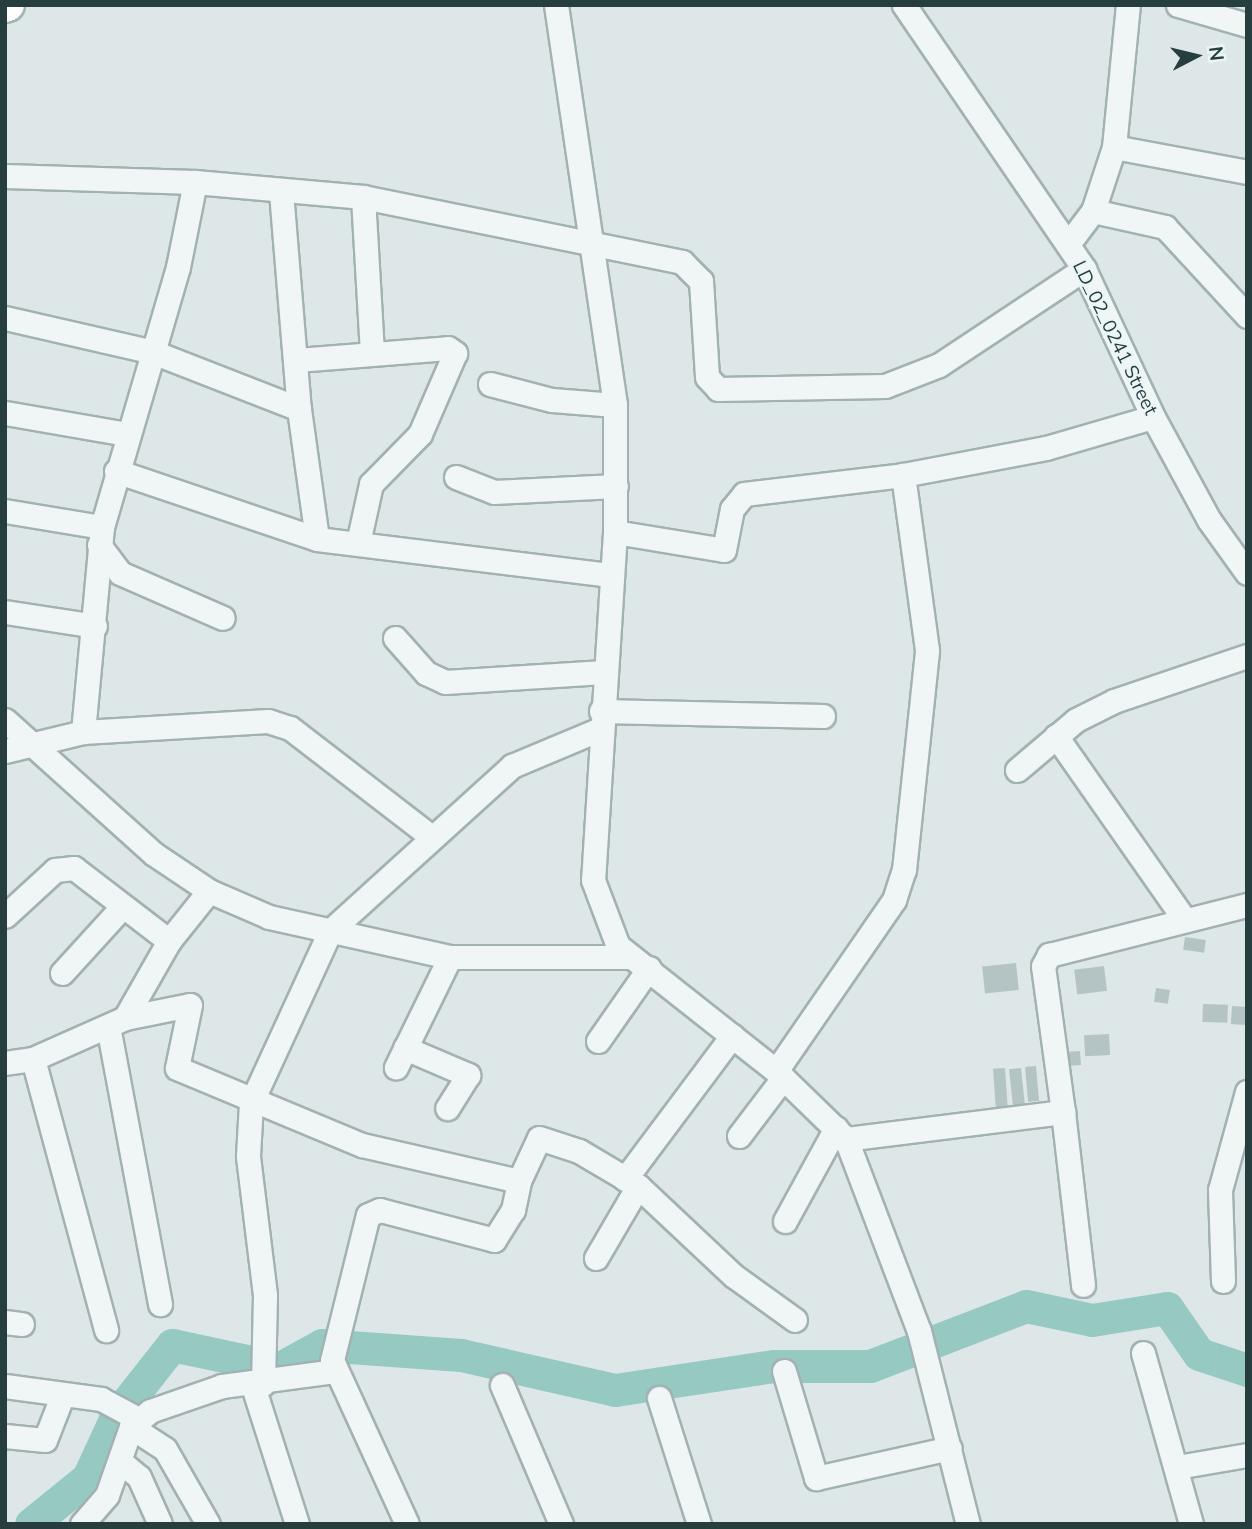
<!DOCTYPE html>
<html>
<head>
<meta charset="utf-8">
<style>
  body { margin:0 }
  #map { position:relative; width:1252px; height:1529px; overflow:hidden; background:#dde7e7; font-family:Mulish,sans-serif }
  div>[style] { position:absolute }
  .river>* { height:33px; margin:-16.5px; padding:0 16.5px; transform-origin:16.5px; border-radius:16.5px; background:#97c9c3 }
  .building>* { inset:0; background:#b4c4c4; transform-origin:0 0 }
  .roads { filter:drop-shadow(2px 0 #a2b1b1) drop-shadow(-2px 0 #a2b1b1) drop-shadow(0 2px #a2b1b1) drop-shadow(0 -2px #a2b1b1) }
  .minor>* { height:23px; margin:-11.5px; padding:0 11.5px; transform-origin:11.5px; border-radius:11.5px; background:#f0f6f6 }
  .secondary>* { height:32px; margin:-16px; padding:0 16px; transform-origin:16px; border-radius:16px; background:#fff }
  span { translate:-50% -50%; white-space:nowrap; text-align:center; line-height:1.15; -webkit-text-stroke:5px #ecf5f5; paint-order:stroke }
  .street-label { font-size:19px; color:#263e3e }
  .frame { position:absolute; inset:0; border:7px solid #263e3e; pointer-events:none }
  .north { position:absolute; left:1161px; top:21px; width:70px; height:70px; -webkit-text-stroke:5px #ecf5f5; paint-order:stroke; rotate:83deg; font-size:19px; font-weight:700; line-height:28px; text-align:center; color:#263e3e }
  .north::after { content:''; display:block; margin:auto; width:24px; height:32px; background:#263e3e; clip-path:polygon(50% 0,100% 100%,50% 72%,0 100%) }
</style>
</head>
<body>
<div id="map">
  <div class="river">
    <i style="left:31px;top:1524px;width:73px;rotate:-38.9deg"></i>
    <i style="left:88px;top:1478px;width:69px;rotate:-65.3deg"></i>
    <i style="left:117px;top:1415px;width:89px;rotate:-51.8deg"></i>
    <i style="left:172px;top:1345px;width:110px;rotate:12deg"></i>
    <i style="left:280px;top:1368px;width:48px;rotate:-28.7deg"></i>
    <i style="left:322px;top:1345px;width:139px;rotate:4.1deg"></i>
    <i style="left:461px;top:1355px;width:158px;rotate:12.8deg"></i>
    <i style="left:615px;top:1390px;width:161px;rotate:-8.6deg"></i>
    <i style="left:774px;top:1366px;width:96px"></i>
    <i style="left:870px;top:1366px;width:167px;rotate:-21deg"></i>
    <i style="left:1026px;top:1306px;width:67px;rotate:12deg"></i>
    <i style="left:1092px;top:1320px;width:76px;rotate:-9.1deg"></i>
    <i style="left:1167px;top:1308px;width:56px;rotate:55.2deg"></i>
    <i style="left:1199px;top:1354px;width:51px;rotate:18.4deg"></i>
  </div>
  <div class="building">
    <i style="left:1185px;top:937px;width:21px;height:13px;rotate:8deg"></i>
    <i style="left:1016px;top:963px;width:27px;height:34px;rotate:84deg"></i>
    <i style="left:1104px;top:966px;width:25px;height:30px;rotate:83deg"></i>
    <i style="left:1156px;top:988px;width:14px;height:14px;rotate:8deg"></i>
    <i style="left:1203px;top:1004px;width:25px;height:18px;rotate:2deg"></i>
    <i style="left:1232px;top:1006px;width:15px;height:18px;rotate:4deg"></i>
    <i style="left:1109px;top:1034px;width:21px;height:25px;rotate:87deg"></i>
    <i style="left:1080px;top:1051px;width:14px;height:19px;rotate:86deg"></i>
    <i style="left:1036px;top:1066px;width:35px;height:11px;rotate:85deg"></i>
    <i style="left:1005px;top:1068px;width:41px;height:12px;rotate:86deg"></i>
    <i style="left:1021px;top:1068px;width:36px;height:12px;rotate:84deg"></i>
  </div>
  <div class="roads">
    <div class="minor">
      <i style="left:556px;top:5px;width:404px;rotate:81.6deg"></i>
      <i style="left:615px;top:405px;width:127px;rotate:90deg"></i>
      <i style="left:615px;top:532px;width:349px;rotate:93.6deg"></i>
      <i style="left:593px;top:880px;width:71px;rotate:69.3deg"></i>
      <i style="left:618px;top:946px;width:201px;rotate:38.3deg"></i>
      <i style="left:776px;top:1071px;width:98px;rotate:44.2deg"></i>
      <i style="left:846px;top:1139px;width:205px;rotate:69.2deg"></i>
      <i style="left:919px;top:1331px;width:199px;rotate:75.8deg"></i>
      <i style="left:904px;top:5px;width:320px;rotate:55.7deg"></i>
      <i style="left:1084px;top:269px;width:163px;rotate:65deg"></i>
      <i style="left:1153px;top:417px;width:117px;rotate:61.5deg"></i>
      <i style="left:1209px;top:520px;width:65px;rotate:54.4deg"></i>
      <i style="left:1178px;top:5px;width:72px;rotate:16.2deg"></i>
      <i style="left:1114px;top:147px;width:135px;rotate:10.6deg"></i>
      <i style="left:5px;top:176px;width:190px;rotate:1.8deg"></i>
      <i style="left:195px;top:182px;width:169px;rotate:5.1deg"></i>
      <i style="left:363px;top:197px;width:326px;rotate:11.5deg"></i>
      <i style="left:682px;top:262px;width:27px;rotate:45deg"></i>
      <i style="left:701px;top:281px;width:96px;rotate:86.4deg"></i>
      <i style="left:707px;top:377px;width:16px;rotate:47deg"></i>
      <i style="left:718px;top:389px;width:167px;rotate:-1deg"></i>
      <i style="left:885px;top:386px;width:58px;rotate:-21.3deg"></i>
      <i style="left:939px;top:365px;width:174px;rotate:-33.5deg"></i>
      <i style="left:281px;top:192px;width:218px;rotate:85.3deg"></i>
      <i style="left:299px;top:409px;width:131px;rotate:82.1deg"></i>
      <i style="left:363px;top:197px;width:156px;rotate:86.7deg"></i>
      <i style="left:1093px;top:211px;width:74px;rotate:12.5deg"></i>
      <i style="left:1165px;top:227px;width:121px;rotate:47.3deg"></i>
      <i style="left:1068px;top:244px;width:41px;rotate:-52.9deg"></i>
      <i style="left:1093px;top:211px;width:67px;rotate:-71.8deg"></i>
      <i style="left:1114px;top:147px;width:143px;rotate:-84.4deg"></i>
      <i style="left:5px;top:318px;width:152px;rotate:12.9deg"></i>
      <i style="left:153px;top:352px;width:157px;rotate:21.3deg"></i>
      <i style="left:297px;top:360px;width:151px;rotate:-4.5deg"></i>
      <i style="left:448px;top:348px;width:9px;rotate:36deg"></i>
      <i style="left:455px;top:353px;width:88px;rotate:113.4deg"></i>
      <i style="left:420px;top:434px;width:70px;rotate:134.4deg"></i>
      <i style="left:371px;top:484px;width:60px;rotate:102.4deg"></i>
      <i style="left:490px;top:384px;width:64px;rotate:14.5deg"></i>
      <i style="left:552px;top:400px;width:63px;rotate:4.5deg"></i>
      <i style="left:5px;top:413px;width:123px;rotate:9.8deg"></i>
      <i style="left:116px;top:471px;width:212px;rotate:18.7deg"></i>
      <i style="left:317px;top:539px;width:294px;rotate:7deg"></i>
      <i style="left:456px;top:477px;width:41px;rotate:21.5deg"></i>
      <i style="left:494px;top:492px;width:122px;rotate:-2.8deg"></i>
      <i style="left:5px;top:511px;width:98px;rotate:9.4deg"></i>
      <i style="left:615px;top:532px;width:110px;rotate:9.4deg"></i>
      <i style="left:724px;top:550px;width:42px;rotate:-79deg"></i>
      <i style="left:732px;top:509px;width:19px;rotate:-51deg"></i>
      <i style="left:744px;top:494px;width:160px;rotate:-6.8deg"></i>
      <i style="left:99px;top:545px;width:35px;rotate:53deg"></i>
      <i style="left:120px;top:573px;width:112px;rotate:23.6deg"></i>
      <i style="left:5px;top:612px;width:91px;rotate:8.8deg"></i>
      <i style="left:395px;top:638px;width:47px;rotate:48.5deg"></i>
      <i style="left:426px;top:673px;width:21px;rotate:25deg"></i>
      <i style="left:445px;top:682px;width:159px;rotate:-3.6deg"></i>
      <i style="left:601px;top:711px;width:222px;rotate:1.3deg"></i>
      <i style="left:5px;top:720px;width:200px;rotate:42deg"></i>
      <i style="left:154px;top:854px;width:66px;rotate:33.9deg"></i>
      <i style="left:209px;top:891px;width:64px;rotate:128.7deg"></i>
      <i style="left:169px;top:941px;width:89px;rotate:119.7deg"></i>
      <i style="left:125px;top:1018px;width:101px;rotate:156deg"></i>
      <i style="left:33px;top:1059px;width:28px;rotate:172deg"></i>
      <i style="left:83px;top:732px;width:185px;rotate:-3.4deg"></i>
      <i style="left:268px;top:721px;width:23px;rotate:18deg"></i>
      <i style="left:290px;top:728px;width:177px;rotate:37.6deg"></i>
      <i style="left:1056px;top:736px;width:225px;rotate:55deg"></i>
      <i style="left:5px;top:751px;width:80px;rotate:-13.7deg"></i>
      <i style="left:83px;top:732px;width:206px;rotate:-84.7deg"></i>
      <i style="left:102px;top:527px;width:271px;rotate:-73.7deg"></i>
      <i style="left:178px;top:267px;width:87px;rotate:-78.7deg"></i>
      <i style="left:1017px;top:770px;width:77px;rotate:-40.3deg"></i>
      <i style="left:1076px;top:720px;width:42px;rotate:-26.6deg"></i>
      <i style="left:1114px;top:701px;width:140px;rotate:-18.7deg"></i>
      <i style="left:209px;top:891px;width:65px;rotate:23.4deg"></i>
      <i style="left:269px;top:917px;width:185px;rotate:12.5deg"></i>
      <i style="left:450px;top:957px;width:123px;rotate:116.1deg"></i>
      <i style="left:5px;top:916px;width:68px;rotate:-42.6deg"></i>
      <i style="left:55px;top:870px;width:19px;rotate:-6deg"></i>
      <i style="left:74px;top:868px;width:120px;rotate:37.5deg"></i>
      <i style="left:450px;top:957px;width:180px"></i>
      <i style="left:62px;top:973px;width:89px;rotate:-47.7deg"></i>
      <i style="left:125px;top:1018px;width:66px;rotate:-11.3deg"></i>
      <i style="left:190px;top:1005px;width:64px;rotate:101.7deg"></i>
      <i style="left:177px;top:1068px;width:200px;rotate:22.6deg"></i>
      <i style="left:362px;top:1145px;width:161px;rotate:12.9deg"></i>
      <i style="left:519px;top:1181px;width:47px;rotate:-65.1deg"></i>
      <i style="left:539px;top:1138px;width:42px;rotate:18deg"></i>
      <i style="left:579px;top:1151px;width:69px;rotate:30.7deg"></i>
      <i style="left:638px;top:1186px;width:132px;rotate:43.2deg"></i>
      <i style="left:734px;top:1276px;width:75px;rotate:35.8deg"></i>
      <i style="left:108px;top:1026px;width:283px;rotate:79.4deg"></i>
      <i style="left:598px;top:1041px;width:89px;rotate:-55.1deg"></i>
      <i style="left:405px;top:1048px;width:69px;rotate:23.2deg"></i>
      <i style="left:468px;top:1075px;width:39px;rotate:122deg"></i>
      <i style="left:33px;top:1059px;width:281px;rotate:74.9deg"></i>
      <i style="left:776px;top:1071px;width:208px;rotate:-55.4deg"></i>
      <i style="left:894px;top:900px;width:32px;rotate:-72deg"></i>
      <i style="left:904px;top:870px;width:221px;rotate:-84deg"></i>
      <i style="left:927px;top:650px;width:177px;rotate:-97.8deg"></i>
      <i style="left:903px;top:475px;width:146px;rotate:-10.7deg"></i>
      <i style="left:1046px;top:448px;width:111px;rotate:-16.2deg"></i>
      <i style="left:1063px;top:1112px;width:174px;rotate:83.4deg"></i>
      <i style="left:739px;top:1136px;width:73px;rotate:-52.8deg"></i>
      <i style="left:846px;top:1139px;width:219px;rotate:-7.1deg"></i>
      <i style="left:1063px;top:1112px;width:147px;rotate:-97.8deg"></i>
      <i style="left:1043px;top:966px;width:13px;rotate:-61deg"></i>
      <i style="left:1049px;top:955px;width:204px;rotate:-14.2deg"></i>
      <i style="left:625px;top:1179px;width:179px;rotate:-53.2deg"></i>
      <i style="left:785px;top:1221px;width:106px;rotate:-61.3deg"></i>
      <i style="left:596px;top:1258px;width:83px;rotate:-59.7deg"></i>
      <i style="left:1223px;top:1281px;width:91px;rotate:-91.9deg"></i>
      <i style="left:1220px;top:1190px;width:102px;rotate:-74.6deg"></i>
      <i style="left:5px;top:1322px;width:17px;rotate:7deg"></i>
      <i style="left:1143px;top:1353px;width:178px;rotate:74.3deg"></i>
      <i style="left:784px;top:1371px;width:112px;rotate:73.3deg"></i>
      <i style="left:816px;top:1478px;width:137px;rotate:-12.6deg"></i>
      <i style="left:252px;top:1383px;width:148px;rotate:72.3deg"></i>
      <i style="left:263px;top:1384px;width:89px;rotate:-88.7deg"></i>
      <i style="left:265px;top:1295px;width:140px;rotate:-97deg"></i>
      <i style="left:248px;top:1156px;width:53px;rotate:-86.8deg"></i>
      <i style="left:251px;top:1103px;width:189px;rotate:-65.3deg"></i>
      <i style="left:330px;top:931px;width:246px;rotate:-42.2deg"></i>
      <i style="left:512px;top:766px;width:95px;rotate:-22.8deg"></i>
      <i style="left:502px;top:1385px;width:151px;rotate:67deg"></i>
      <i style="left:5px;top:1386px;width:97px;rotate:7.7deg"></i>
      <i style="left:101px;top:1399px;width:42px;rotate:28.4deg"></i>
      <i style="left:659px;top:1398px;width:132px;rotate:72.4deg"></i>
      <i style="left:131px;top:1427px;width:40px;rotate:32.9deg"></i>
      <i style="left:165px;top:1449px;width:86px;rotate:60.2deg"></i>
      <i style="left:5px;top:1436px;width:40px;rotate:5.7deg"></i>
      <i style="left:45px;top:1440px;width:49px;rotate:-68.6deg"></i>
      <i style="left:121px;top:1462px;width:23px;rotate:40deg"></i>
      <i style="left:139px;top:1477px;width:51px;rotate:65.9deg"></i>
      <i style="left:1177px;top:1467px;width:71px;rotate:-9.7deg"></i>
      <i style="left:82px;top:1524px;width:38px;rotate:-49deg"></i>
      <i style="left:107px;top:1495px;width:72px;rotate:-70.6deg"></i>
      <i style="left:131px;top:1427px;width:25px;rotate:-40deg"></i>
      <i style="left:150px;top:1411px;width:76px;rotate:-19.1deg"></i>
      <i style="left:222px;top:1386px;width:113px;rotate:-7.6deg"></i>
      <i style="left:407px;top:1524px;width:180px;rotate:-114.6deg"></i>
      <i style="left:332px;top:1360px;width:149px;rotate:-76.1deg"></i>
      <i style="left:368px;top:1215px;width:13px;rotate:-23deg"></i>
      <i style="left:380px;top:1210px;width:118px;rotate:14.7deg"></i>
      <i style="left:494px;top:1240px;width:36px;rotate:-58deg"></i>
      <i style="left:513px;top:1210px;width:30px;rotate:-78deg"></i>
    </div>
    <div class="secondary">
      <i style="left:5px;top:6px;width:3px;rotate:-18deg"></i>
    </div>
  </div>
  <div class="street-label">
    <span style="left:1115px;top:338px;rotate:64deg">LD_02_0241 Street</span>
  </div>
  <div class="frame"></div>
  <div class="north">N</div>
</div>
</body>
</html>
